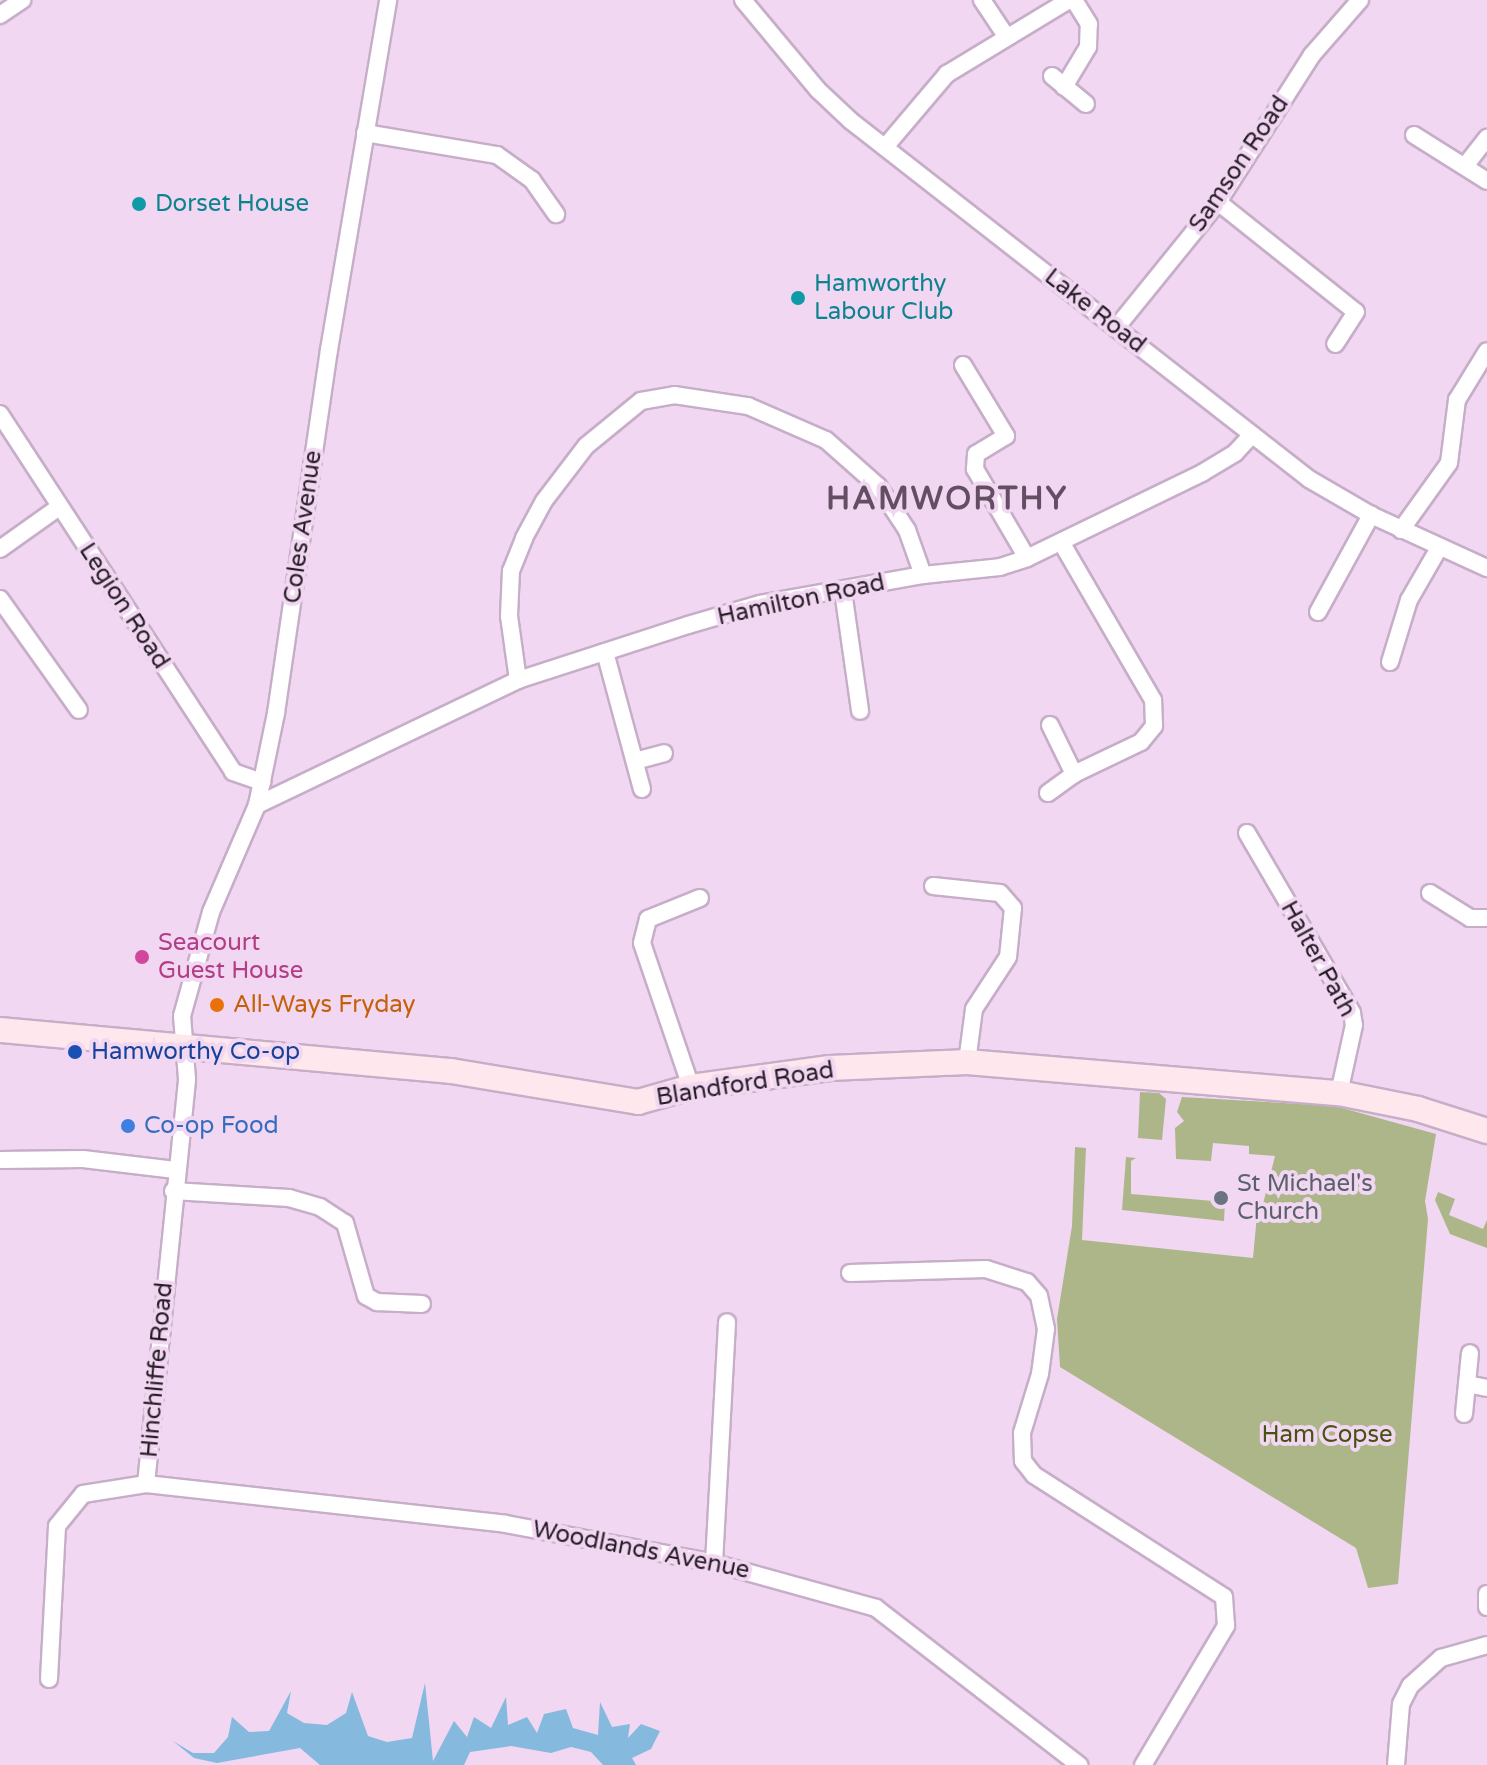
<!DOCTYPE html>
<html>
<head>
<meta charset="utf-8">
<style>
  body { margin:0 }
  #map { position:relative; width:1487px; height:1765px; overflow:hidden; background:#f1d7f1; font-family:"Varela Round",sans-serif }
  div>[style] { position:absolute }
  .green>* { inset:0; background:#adb689 }
  .water>* { inset:0; background:#85bade }
  .roads { filter:drop-shadow(2px 0 #c7aec8) drop-shadow(-2px 0 #c7aec8) drop-shadow(0 2px #c7aec8) drop-shadow(0 -2px #c7aec8) }
  .street>* { height:16px; margin:-8px; padding:0 8px; transform-origin:8px; border-radius:8px; background:#fff }
  .secondary>* { height:24px; margin:-12px; padding:0 12px; transform-origin:12px; border-radius:12px; background:#fee7ed }
  .dots>* { width:22px; height:22px; translate:-50% -50%; box-sizing:border-box; border:4px solid #f1d7f1; border-radius:50% }
  span { translate:-50% -50%; white-space:nowrap; text-align:center; line-height:1.15; -webkit-text-stroke:8px #f1d7f1; paint-order:stroke }
  .street-label { font-size:24px; color:#251c25 }
  .culture-label { font-size:24px; color:#0d838f }
  .left { translate:0 -50%; text-align:left }
  .hotel-label { font-size:24px; color:#b23c85 }
  .food-label { font-size:24px; color:#c56008 }
  .transit-label { font-size:24px; color:#164399 }
  .shop-label { font-size:24px; color:#366cbe }
  .worship-label { font-size:24px; color:#5b616d }
  .park-label { font-size:24px; color:#495212 }
  .district-label { font-size:32px; color:#644e64; font-weight:700; letter-spacing:2px }
</style>
</head>
<body>
<div id="map">
  <div class="green">
    <i style="clip-path:polygon(1140px 1092px,1159px 1093px,1166px 1099px,1162px 1140px,1138px 1138px)"></i>
    <i style="clip-path:polygon(1182px 1097px,1335px 1106px,1436px 1134px,1425px 1201px,1428px 1219px,1398px 1584px,1368px 1588px,1356px 1548px,1060px 1367px,1057px 1319px,1072px 1226px,1075px 1147px,1086px 1148px,1082px 1240px,1253px 1258px,1258px 1204px,1263px 1204px,1275px 1156px,1249px 1154px,1249px 1146px,1213px 1143px,1211px 1161px,1176px 1159px,1175px 1128px,1184px 1121px,1177px 1112px)"></i>
    <i style="clip-path:polygon(1126px 1157px,1136px 1158px,1131px 1161px,1131px 1194px,1225px 1202px,1224px 1221px,1122px 1210px)"></i>
    <i style="clip-path:polygon(1438px 1192px,1455px 1199px,1449px 1215px,1483px 1229px,1487px 1220px,1487px 1248px,1450px 1234px,1435px 1200px)"></i>
  </div>
  <div class="water">
    <i style="clip-path:polygon(425px 1683px,433px 1761px,454px 1721px,467px 1737px,474px 1717px,491px 1728px,506px 1697px,508px 1725px,527px 1717px,537px 1733px,544px 1714px,566px 1709px,573px 1728px,598px 1735px,600px 1702px,612px 1727px,630px 1724px,628px 1738px,641px 1724px,660px 1731px,651px 1749px,632px 1758px,636px 1765px,603px 1765px,591px 1752px,571px 1747px,551px 1753px,511px 1746px,470px 1752px,464px 1765px,320px 1765px,300px 1748px,217px 1763px,194px 1758px,173px 1741px,193px 1753px,214px 1753px,228px 1737px,232px 1717px,249px 1732px,269px 1731px,291px 1691px,287px 1713px,304px 1723px,327px 1725px,346px 1713px,352px 1692px,368px 1736px,387px 1742px,412px 1738px)"></i>
  </div>
  <div class="roads">
    <div class="street">
      <i style="left:743px;top:0;width:117px;rotate:50.2deg"></i>
      <i style="left:818px;top:90px;width:45px;rotate:43.2deg"></i>
      <i style="left:851px;top:121px;width:581px;rotate:38.01deg"></i>
      <i style="left:1309px;top:479px;width:72px;rotate:30.1deg"></i>
      <i style="left:1371px;top:515px;width:128px;rotate:24.6deg"></i>
      <i style="left:982px;top:0;width:43px;rotate:56.3deg"></i>
      <i style="left:0;top:15px;width:27px;rotate:-34deg"></i>
      <i style="left:1052px;top:76px;width:44px;rotate:39.5deg"></i>
      <i style="left:1064px;top:87px;width:47px;rotate:-59deg"></i>
      <i style="left:1088px;top:47px;width:23px;rotate:-88deg"></i>
      <i style="left:1089px;top:24px;width:28px;rotate:-122deg"></i>
      <i style="left:365px;top:133px;width:134px;rotate:9.5deg"></i>
      <i style="left:497px;top:155px;width:43px;rotate:35.5deg"></i>
      <i style="left:532px;top:180px;width:42px;rotate:54.8deg"></i>
      <i style="left:1414px;top:135px;width:86px;rotate:32.2deg"></i>
      <i style="left:885px;top:147px;width:96px;rotate:-49.7deg"></i>
      <i style="left:947px;top:74px;width:143px;rotate:-31.2deg"></i>
      <i style="left:1465px;top:166px;width:36px;rotate:-52deg"></i>
      <i style="left:1218px;top:202px;width:176px;rotate:38.6deg"></i>
      <i style="left:1356px;top:312px;width:38px;rotate:123deg"></i>
      <i style="left:1116px;top:328px;width:162px;rotate:-51deg"></i>
      <i style="left:1218px;top:202px;width:174px;rotate:-57.4deg"></i>
      <i style="left:1312px;top:55px;width:73px;rotate:-48.9deg"></i>
      <i style="left:963px;top:365px;width:83px;rotate:58.8deg"></i>
      <i style="left:1006px;top:436px;width:35px;rotate:149deg"></i>
      <i style="left:976px;top:454px;width:15px;rotate:94deg"></i>
      <i style="left:975px;top:469px;width:103px;rotate:59.7deg"></i>
      <i style="left:0;top:414px;width:427px;rotate:56.9deg"></i>
      <i style="left:233px;top:772px;width:31px;rotate:19deg"></i>
      <i style="left:1401px;top:530px;width:82px;rotate:-54.4deg"></i>
      <i style="left:1449px;top:463px;width:64px;rotate:-82.8deg"></i>
      <i style="left:1457px;top:400px;width:57px;rotate:-58.5deg"></i>
      <i style="left:0;top:549px;width:72px;rotate:-35.4deg"></i>
      <i style="left:843px;top:591px;width:121px;rotate:81.9deg"></i>
      <i style="left:0;top:599px;width:136px;rotate:54.6deg"></i>
      <i style="left:1318px;top:612px;width:111px;rotate:-61.3deg"></i>
      <i style="left:605px;top:652px;width:142px;rotate:74.9deg"></i>
      <i style="left:1390px;top:662px;width:65px;rotate:-73deg"></i>
      <i style="left:1409px;top:600px;width:60px;rotate:-60deg"></i>
      <i style="left:518px;top:680px;width:65px;rotate:-98deg"></i>
      <i style="left:509px;top:616px;width:45px;rotate:-87.5deg"></i>
      <i style="left:511px;top:571px;width:35px;rotate:-68deg"></i>
      <i style="left:524px;top:538px;width:42px;rotate:-61.6deg"></i>
      <i style="left:544px;top:501px;width:69px;rotate:-52.6deg"></i>
      <i style="left:586px;top:446px;width:71px;rotate:-39.3deg"></i>
      <i style="left:641px;top:401px;width:34px;rotate:-10deg"></i>
      <i style="left:674px;top:395px;width:75px;rotate:8.5deg"></i>
      <i style="left:748px;top:406px;width:85px;rotate:23.6deg"></i>
      <i style="left:826px;top:440px;width:69px;rotate:41.5deg"></i>
      <i style="left:878px;top:486px;width:53px;rotate:56.6deg"></i>
      <i style="left:907px;top:530px;width:48px;rotate:70.4deg"></i>
      <i style="left:1050px;top:725px;width:55px;rotate:63.9deg"></i>
      <i style="left:635px;top:761px;width:30px;rotate:-15deg"></i>
      <i style="left:1048px;top:793px;width:32px;rotate:-36deg"></i>
      <i style="left:1074px;top:774px;width:74px;rotate:-25.5deg"></i>
      <i style="left:1141px;top:742px;width:21px;rotate:-51deg"></i>
      <i style="left:1154px;top:726px;width:26px;rotate:-92deg"></i>
      <i style="left:1153px;top:700px;width:183px;rotate:-120.2deg"></i>
      <i style="left:257px;top:805px;width:289px;rotate:-25.6deg"></i>
      <i style="left:518px;top:680px;width:179px;rotate:-17.9deg"></i>
      <i style="left:688px;top:625px;width:75px;rotate:-16.3deg"></i>
      <i style="left:760px;top:604px;width:166px;rotate:-10.1deg"></i>
      <i style="left:923px;top:575px;width:77px;rotate:-5.9deg"></i>
      <i style="left:1000px;top:567px;width:28px;rotate:-18deg"></i>
      <i style="left:1027px;top:558px;width:195px;rotate:-25.9deg"></i>
      <i style="left:1202px;top:473px;width:39px;rotate:-31deg"></i>
      <i style="left:1235px;top:453px;width:25px;rotate:-47deg"></i>
      <i style="left:1247px;top:833px;width:208px;rotate:59.7deg"></i>
      <i style="left:1352px;top:1013px;width:12px;rotate:81deg"></i>
      <i style="left:1354px;top:1025px;width:70px;rotate:102.4deg"></i>
      <i style="left:933px;top:886px;width:67px;rotate:6deg"></i>
      <i style="left:1000px;top:893px;width:20px;rotate:49deg"></i>
      <i style="left:1013px;top:908px;width:49px;rotate:95.8deg"></i>
      <i style="left:1008px;top:957px;width:62px;rotate:123.2deg"></i>
      <i style="left:974px;top:1009px;width:53px;rotate:97.5deg"></i>
      <i style="left:1430px;top:893px;width:47px;rotate:32deg"></i>
      <i style="left:1470px;top:918px;width:17px"></i>
      <i style="left:691px;top:1087px;width:152px;rotate:-108.8deg"></i>
      <i style="left:642px;top:943px;width:25px;rotate:-76deg"></i>
      <i style="left:648px;top:919px;width:56px;rotate:-22deg"></i>
      <i style="left:0;top:1160px;width:83px;rotate:-0.7deg"></i>
      <i style="left:83px;top:1159px;width:93px;rotate:6.8deg"></i>
      <i style="left:173px;top:1191px;width:116px;rotate:3.5deg"></i>
      <i style="left:289px;top:1198px;width:32px;rotate:16deg"></i>
      <i style="left:320px;top:1207px;width:30px;rotate:33deg"></i>
      <i style="left:345px;top:1223px;width:76px;rotate:74deg"></i>
      <i style="left:366px;top:1296px;width:13px;rotate:29deg"></i>
      <i style="left:377px;top:1302px;width:45px;rotate:2.5deg"></i>
      <i style="left:850px;top:1273px;width:136px;rotate:-1.7deg"></i>
      <i style="left:986px;top:1269px;width:43px;rotate:17.6deg"></i>
      <i style="left:1027px;top:1282px;width:18px;rotate:49deg"></i>
      <i style="left:1039px;top:1296px;width:34px;rotate:78deg"></i>
      <i style="left:1046px;top:1329px;width:45px;rotate:97.6deg"></i>
      <i style="left:1040px;top:1374px;width:62px;rotate:107deg"></i>
      <i style="left:1022px;top:1433px;width:28px;rotate:88deg"></i>
      <i style="left:1023px;top:1461px;width:18px;rotate:52deg"></i>
      <i style="left:1034px;top:1475px;width:226px;rotate:32.7deg"></i>
      <i style="left:1224px;top:1597px;width:29px;rotate:86deg"></i>
      <i style="left:1226px;top:1626px;width:162px;rotate:120.8deg"></i>
      <i style="left:1467px;top:1384px;width:20px;rotate:11deg"></i>
      <i style="left:1464px;top:1414px;width:61px;rotate:-84.4deg"></i>
      <i style="left:146px;top:1484px;width:407px;rotate:-84.2deg"></i>
      <i style="left:187px;top:1079px;width:63px;rotate:-94.5deg"></i>
      <i style="left:182px;top:1016px;width:108px;rotate:-74.4deg"></i>
      <i style="left:211px;top:912px;width:116px;rotate:-66.7deg"></i>
      <i style="left:257px;top:805px;width:94px;rotate:-78.3deg"></i>
      <i style="left:276px;top:713px;width:367px;rotate:-81.7deg"></i>
      <i style="left:329px;top:350px;width:355px;rotate:-80.4deg"></i>
      <i style="left:714px;top:1563px;width:241px;rotate:-86.9deg"></i>
      <i style="left:1487px;top:1594px;width:13px;rotate:90deg"></i>
      <i style="left:49px;top:1679px;width:153px;rotate:-87deg"></i>
      <i style="left:57px;top:1526px;width:41px;rotate:-50.9deg"></i>
      <i style="left:83px;top:1494px;width:64px;rotate:-9deg"></i>
      <i style="left:146px;top:1484px;width:362px;rotate:6.3deg"></i>
      <i style="left:506px;top:1524px;width:212px;rotate:10.6deg"></i>
      <i style="left:714px;top:1563px;width:168px;rotate:15.5deg"></i>
      <i style="left:876px;top:1608px;width:257px;rotate:37.7deg"></i>
      <i style="left:1396px;top:1765px;width:61px;rotate:-85.3deg"></i>
      <i style="left:1401px;top:1704px;width:20px;rotate:-63deg"></i>
      <i style="left:1410px;top:1686px;width:42px;rotate:-42.1deg"></i>
      <i style="left:1441px;top:1658px;width:48px;rotate:-15.8deg"></i>
    </div>
    <div class="secondary">
      <i style="left:0;top:1030px;width:453px;rotate:5.2deg"></i>
      <i style="left:451px;top:1071px;width:190px;rotate:9.4deg"></i>
      <i style="left:638px;top:1102px;width:55px;rotate:-15.8deg"></i>
      <i style="left:691px;top:1087px;width:140px;rotate:-7.8deg"></i>
      <i style="left:830px;top:1068px;width:137px;rotate:-2.5deg"></i>
      <i style="left:967px;top:1062px;width:373px;rotate:4.8deg"></i>
      <i style="left:1339px;top:1093px;width:81px;rotate:11.4deg"></i>
      <i style="left:1418px;top:1109px;width:72px;rotate:17.7deg"></i>
    </div>
  </div>
  <div class="dots">
    <i style="left:139px;top:204px;background:#0f9aa8"></i>
    <i style="left:798px;top:298px;background:#0f9aa8"></i>
    <i style="left:142px;top:957px;background:#d1479c"></i>
    <i style="left:217px;top:1005px;background:#e8710a"></i>
    <i style="left:75px;top:1052px;background:#1a4fb4"></i>
    <i style="left:128px;top:1126px;background:#3f7fe0"></i>
    <i style="left:1221px;top:1198px;background:#6b7280"></i>
  </div>
  <div class="street-label">
    <span style="left:1239px;top:164px;rotate:-56deg">Samson Road</span>
    <span style="left:1095px;top:311px;rotate:38deg">Lake Road</span>
    <span style="left:303px;top:527px;rotate:-82deg">Coles Avenue</span>
    <span style="left:801px;top:600px;rotate:-12deg">Hamilton Road</span>
    <span style="left:124px;top:606px;rotate:57deg">Legion Road</span>
    <span style="left:1318px;top:959px;rotate:61deg">Halter Path</span>
    <span style="left:745px;top:1084px;rotate:-9deg">Blandford Road</span>
    <span style="left:157px;top:1370px;rotate:-85deg">Hinchliffe Road</span>
    <span style="left:641px;top:1550px;rotate:11deg">Woodlands Avenue</span>
  </div>
  <div class="culture-label">
    <span class="left" style="left:155px;top:204px">Dorset House</span>
    <span class="left" style="left:814px;top:298px">Hamworthy<br>Labour Club</span>
  </div>
  <div class="hotel-label">
    <span class="left" style="left:158px;top:957px">Seacourt<br>Guest House</span>
  </div>
  <div class="food-label">
    <span class="left" style="left:233px;top:1005px">All-Ways Fryday</span>
  </div>
  <div class="transit-label">
    <span class="left" style="left:91px;top:1052px">Hamworthy Co-op</span>
  </div>
  <div class="shop-label">
    <span class="left" style="left:144px;top:1126px">Co-op Food</span>
  </div>
  <div class="worship-label">
    <span class="left" style="left:1237px;top:1198px">St Michael's<br>Church</span>
  </div>
  <div class="park-label">
    <span style="left:1327px;top:1435px">Ham Copse</span>
  </div>
  <div class="district-label">
    <span style="left:947px;top:499px">HAMWORTHY</span>
  </div>
</div>
</body>
</html>
